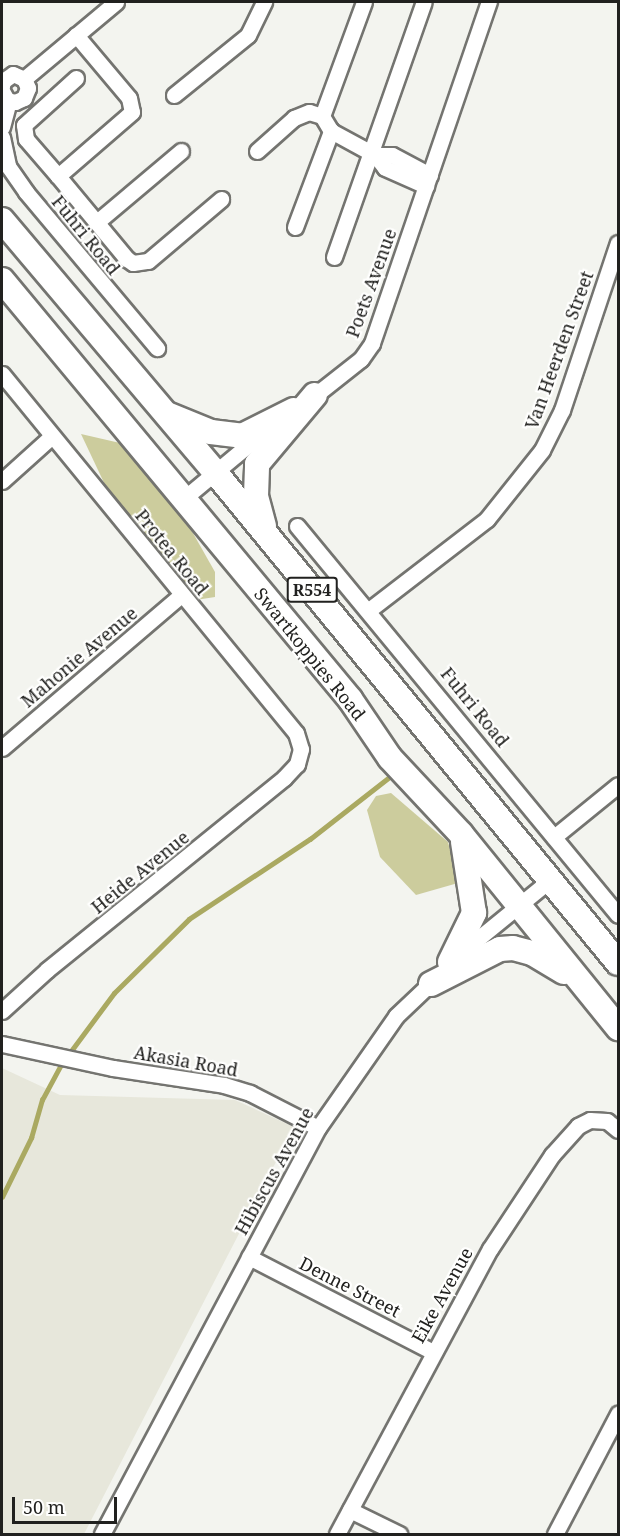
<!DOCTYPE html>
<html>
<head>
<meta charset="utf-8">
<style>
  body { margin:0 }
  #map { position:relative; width:620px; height:1536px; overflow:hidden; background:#f3f4ef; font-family:"Noto Serif",serif }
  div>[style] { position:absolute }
  .built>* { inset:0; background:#e7e7db }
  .green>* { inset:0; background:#cccc9d }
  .stream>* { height:4.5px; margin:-2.25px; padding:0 2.25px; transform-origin:2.25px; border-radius:2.25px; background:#aaa961 }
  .roads { filter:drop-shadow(2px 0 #747470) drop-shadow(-2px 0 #747470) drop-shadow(0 2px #747470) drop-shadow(0 -2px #747470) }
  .minor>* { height:15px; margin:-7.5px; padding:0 7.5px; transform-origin:7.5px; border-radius:7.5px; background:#fff }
  .primary>* { height:24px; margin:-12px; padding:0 12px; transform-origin:12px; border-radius:12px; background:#fff }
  span { translate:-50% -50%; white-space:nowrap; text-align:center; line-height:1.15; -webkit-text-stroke:4.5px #fffffe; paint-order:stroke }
  .shield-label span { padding:2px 4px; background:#fffffe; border:2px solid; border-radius:4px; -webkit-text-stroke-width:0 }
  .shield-label { font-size:16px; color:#21211f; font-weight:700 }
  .street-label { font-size:18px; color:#21211f }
  .frame { position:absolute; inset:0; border:3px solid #21211f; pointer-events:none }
  .scale { position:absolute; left:12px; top:1497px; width:105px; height:27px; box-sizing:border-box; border:3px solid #21211f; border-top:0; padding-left:8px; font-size:18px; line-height:21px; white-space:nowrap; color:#21211f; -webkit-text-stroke:4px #fffffe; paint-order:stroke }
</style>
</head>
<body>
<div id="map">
  <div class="built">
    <i style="clip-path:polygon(2px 1068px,60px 1095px,235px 1100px,294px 1127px,84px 1534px,2px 1534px)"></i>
  </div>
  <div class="green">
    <i style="clip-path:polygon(81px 434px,120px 443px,185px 519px,215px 572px,215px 597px,189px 601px,115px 506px)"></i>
    <i style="clip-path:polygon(391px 793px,448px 842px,458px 883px,416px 895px,380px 857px,367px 810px,376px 796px)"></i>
  </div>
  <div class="stream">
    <i style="left:68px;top:1055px;width:77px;rotate:-53.4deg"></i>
    <i style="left:114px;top:993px;width:105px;rotate:-44.6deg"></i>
    <i style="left:189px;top:919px;width:145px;rotate:-33.5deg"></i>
    <i style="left:310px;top:839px;width:99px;rotate:-38deg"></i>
    <i style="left:2px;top:1197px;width:66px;rotate:-63.8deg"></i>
    <i style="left:31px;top:1138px;width:40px;rotate:-74deg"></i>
    <i style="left:42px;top:1100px;width:44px;rotate:-61.7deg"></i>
  </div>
  <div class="roads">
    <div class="minor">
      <i style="left:364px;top:2px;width:121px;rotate:110.2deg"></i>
      <i style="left:322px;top:116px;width:17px;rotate:59deg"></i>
      <i style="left:331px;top:131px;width:50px;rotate:28.6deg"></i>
      <i style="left:375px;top:155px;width:16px;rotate:52deg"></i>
      <i style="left:385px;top:168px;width:45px;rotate:23.7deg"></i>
      <i style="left:76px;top:35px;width:82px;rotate:49.9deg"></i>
      <i style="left:129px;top:98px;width:14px;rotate:78deg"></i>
      <i style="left:132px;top:112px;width:98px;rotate:139.1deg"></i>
      <i style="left:58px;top:176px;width:108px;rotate:50.3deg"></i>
      <i style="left:127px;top:259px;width:7px;rotate:34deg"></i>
      <i style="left:133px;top:263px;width:15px;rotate:-8deg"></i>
      <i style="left:148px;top:261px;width:96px;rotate:-40.3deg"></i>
      <i style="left:24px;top:79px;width:120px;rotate:-39.9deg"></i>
      <i style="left:2px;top:86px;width:5px;rotate:-79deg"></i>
      <i style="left:3px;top:81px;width:12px;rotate:-35deg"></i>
      <i style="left:13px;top:74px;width:12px;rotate:24deg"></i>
      <i style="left:24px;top:79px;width:10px;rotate:66deg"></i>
      <i style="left:28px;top:88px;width:11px;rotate:112deg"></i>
      <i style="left:24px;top:98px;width:10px;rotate:156deg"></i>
      <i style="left:15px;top:102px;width:8px;rotate:-166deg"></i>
      <i style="left:7px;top:100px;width:10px;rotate:-119deg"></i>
      <i style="left:174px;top:95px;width:95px;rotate:-39deg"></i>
      <i style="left:248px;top:35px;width:37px;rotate:-64deg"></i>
      <i style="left:2px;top:127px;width:27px;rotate:-75deg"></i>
      <i style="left:2px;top:137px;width:30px;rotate:78deg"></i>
      <i style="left:8px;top:166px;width:32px;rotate:55deg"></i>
      <i style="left:26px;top:192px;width:204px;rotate:50deg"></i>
      <i style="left:257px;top:151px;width:50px;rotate:-41.7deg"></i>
      <i style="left:294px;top:118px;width:16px;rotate:-22deg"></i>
      <i style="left:309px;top:112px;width:14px;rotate:17deg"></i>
      <i style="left:375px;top:155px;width:17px"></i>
      <i style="left:392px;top:155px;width:43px;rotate:27.8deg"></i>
      <i style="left:58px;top:176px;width:49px;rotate:-130.9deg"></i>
      <i style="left:26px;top:139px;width:14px;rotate:-98deg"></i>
      <i style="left:24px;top:125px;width:70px;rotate:-42.1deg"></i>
      <i style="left:97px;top:222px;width:110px;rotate:-40.2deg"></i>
      <i style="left:295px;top:227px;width:103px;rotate:-69.4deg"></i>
      <i style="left:334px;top:257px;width:270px;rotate:-70.6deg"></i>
      <i style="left:2px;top:374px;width:464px;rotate:50.7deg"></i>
      <i style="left:296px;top:733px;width:17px;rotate:73deg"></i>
      <i style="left:301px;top:749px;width:16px;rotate:105deg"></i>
      <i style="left:297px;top:764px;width:19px;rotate:133deg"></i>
      <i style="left:284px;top:778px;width:305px;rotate:141deg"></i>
      <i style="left:47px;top:970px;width:61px;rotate:137.7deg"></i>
      <i style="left:309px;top:400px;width:66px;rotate:-38.3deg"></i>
      <i style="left:361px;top:359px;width:19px;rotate:-55deg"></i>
      <i style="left:372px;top:343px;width:361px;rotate:-71.1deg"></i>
      <i style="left:2px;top:481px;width:67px;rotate:-42deg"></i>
      <i style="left:182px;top:500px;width:102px;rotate:-39.8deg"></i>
      <i style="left:297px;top:526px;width:504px;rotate:50.47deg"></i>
      <i style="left:369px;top:610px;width:149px;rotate:-37.6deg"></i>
      <i style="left:487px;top:519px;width:88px;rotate:-51.4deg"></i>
      <i style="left:542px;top:450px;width:45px;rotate:-63.4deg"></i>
      <i style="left:562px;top:410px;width:176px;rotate:-71.5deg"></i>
      <i style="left:2px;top:748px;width:235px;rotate:-40.5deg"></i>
      <i style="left:554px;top:837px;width:82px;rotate:-39.1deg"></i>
      <i style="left:458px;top:955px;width:119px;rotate:-39.2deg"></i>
      <i style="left:2px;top:1044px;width:114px;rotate:12.2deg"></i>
      <i style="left:113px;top:1068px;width:112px;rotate:8.7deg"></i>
      <i style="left:224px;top:1085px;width:27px;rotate:17deg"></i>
      <i style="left:250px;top:1093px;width:76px;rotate:27.2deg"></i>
      <i style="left:249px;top:1257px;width:207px;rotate:27.3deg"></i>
      <i style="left:350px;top:1510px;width:55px;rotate:26.1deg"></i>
      <i style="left:102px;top:1534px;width:460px;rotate:-62deg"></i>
      <i style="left:318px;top:1128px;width:136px;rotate:-55.1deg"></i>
      <i style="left:396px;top:1016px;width:54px;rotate:-43.5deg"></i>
      <i style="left:337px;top:1534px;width:323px;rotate:-61.8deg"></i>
      <i style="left:490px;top:1249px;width:113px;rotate:-56.6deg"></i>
      <i style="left:552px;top:1155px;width:39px;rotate:-48deg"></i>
      <i style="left:578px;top:1126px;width:13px;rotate:-27deg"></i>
      <i style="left:590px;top:1120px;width:17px;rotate:3deg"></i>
      <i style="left:607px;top:1121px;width:14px;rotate:39deg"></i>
      <i style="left:555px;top:1534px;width:136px;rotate:-62.3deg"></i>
    </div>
    <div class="primary">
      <i style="left:2px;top:220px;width:330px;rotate:49.8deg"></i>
      <i style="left:215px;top:472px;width:635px;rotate:50.62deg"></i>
      <i style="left:2px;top:280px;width:545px;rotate:50.29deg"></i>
      <i style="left:350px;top:699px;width:71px;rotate:55.9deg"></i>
      <i style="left:390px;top:758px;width:104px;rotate:46.9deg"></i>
      <i style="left:461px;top:834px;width:250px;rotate:51deg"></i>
      <i style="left:169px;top:415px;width:45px;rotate:22deg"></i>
      <i style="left:211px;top:432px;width:31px;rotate:7deg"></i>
      <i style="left:242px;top:436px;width:58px;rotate:-26.6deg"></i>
      <i style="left:264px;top:526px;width:31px;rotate:-105deg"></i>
      <i style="left:256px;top:496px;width:32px;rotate:-88deg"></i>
      <i style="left:257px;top:464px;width:90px;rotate:-50deg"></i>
      <i style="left:450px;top:962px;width:55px;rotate:-63.9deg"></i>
      <i style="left:474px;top:913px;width:72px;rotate:-98.8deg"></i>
      <i style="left:431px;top:984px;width:77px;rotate:-26.9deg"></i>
      <i style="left:500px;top:949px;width:13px;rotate:-4deg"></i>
      <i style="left:513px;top:948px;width:20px;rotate:15deg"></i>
      <i style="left:532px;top:953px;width:37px;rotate:31deg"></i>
    </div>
  </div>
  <div class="shield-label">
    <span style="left:312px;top:590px">R554</span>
  </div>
  <div class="street-label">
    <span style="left:86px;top:235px;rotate:51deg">Fuhri Road</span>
    <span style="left:371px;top:283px;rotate:-70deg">Poets Avenue</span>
    <span style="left:559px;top:350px;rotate:-70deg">Van Heerden Street</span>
    <span style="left:172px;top:552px;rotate:51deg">Protea Road</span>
    <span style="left:310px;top:654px;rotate:51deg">Swartkoppies Road</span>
    <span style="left:79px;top:657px;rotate:-40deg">Mahonie Avenue</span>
    <span style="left:475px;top:707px;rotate:51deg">Fuhri Road</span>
    <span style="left:140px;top:872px;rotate:-39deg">Heide Avenue</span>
    <span style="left:186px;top:1061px;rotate:10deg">Akasia Road</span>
    <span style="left:274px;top:1171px;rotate:-61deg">Hibiscus Avenue</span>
    <span style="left:350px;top:1287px;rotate:27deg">Denne Street</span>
    <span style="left:442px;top:1295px;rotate:-61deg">Eike Avenue</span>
  </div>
  <div class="frame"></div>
  <div class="scale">50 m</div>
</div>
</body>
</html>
